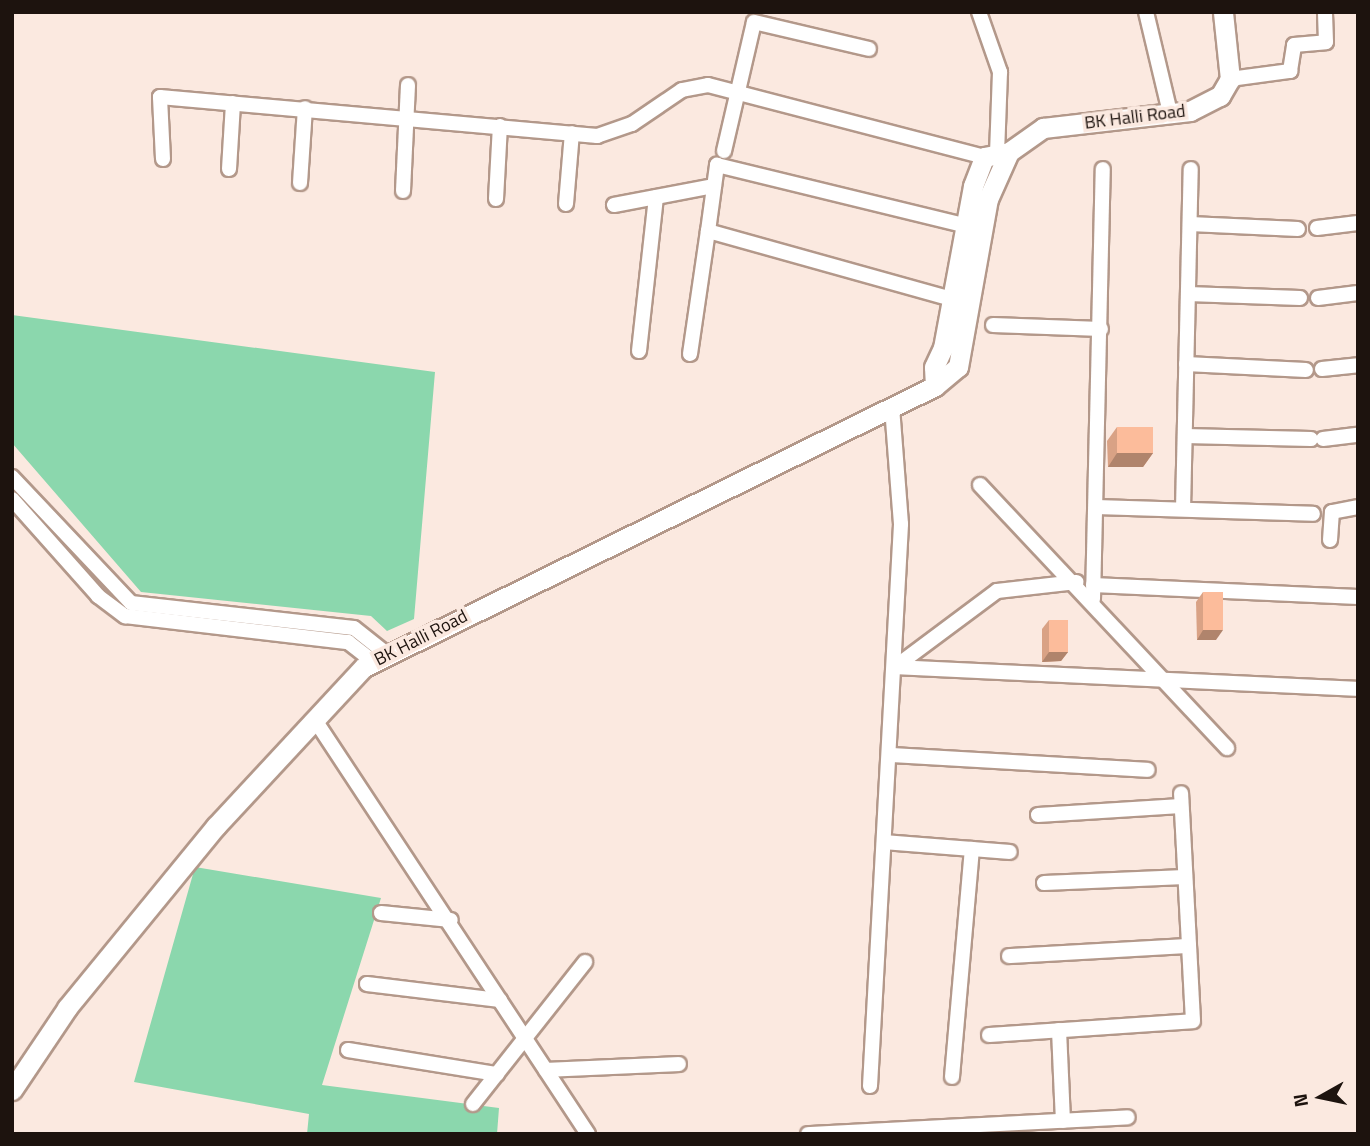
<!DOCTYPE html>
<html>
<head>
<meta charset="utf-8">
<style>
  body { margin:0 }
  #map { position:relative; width:1370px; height:1146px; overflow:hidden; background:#fbe9e0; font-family:"Titillium Web",sans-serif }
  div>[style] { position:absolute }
  .green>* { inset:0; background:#8bd7ad }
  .roads { filter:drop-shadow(2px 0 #b3988a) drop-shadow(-2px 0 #b3988a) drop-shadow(0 2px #b3988a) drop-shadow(0 -2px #b3988a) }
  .minor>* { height:14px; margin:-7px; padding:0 7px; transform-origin:7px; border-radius:7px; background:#fff }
  .secondary>* { height:19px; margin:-9.5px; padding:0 9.5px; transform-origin:9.5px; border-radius:9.5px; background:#fff }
  .wall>* { inset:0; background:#d9a285 }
  .shaded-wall>* { inset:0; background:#b0846c }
  .building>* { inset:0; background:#fcbc9b; transform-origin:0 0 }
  span { translate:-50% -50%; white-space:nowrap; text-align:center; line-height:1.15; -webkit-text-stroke:7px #fbe9e0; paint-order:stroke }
  .street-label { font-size:18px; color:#1d130e }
  .frame { position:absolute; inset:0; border:14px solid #1d130e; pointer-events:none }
  .north { position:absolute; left:1286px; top:1062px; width:70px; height:70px; -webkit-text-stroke:5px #fbe9e0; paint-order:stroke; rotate:261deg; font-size:19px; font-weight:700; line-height:28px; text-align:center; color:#1d130e }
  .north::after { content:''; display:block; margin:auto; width:24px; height:32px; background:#1d130e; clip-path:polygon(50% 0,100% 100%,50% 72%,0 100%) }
</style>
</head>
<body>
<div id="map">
  <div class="green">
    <i style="clip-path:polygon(12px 315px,435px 372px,414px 619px,387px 631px,371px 616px,141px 592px,12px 443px)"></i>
    <i style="clip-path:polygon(195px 867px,381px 898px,322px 1085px,499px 1108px,497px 1134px,307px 1134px,309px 1114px,134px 1082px)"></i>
  </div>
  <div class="roads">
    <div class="minor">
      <i style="left:979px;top:12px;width:64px;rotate:70.7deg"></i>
      <i style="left:1000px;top:72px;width:80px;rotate:92.1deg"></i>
      <i style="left:1146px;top:12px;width:104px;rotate:76.6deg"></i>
      <i style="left:1230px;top:79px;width:61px;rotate:-7.6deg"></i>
      <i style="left:1290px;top:71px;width:26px;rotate:-81deg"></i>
      <i style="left:1294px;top:45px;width:32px;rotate:-5deg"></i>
      <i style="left:1326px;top:42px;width:30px;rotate:-92deg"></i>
      <i style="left:724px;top:151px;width:132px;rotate:-76.9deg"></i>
      <i style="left:754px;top:22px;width:118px;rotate:13.2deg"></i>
      <i style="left:163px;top:159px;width:62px;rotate:-92.8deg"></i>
      <i style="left:160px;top:97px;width:439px;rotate:5.1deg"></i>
      <i style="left:597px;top:136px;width:37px;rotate:-19deg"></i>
      <i style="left:632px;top:124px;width:60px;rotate:-34.2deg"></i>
      <i style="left:682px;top:90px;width:26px;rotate:-11deg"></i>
      <i style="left:708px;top:85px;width:285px;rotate:14.6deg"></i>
      <i style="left:229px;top:169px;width:66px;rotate:-86.5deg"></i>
      <i style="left:300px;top:183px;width:75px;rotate:-86.2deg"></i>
      <i style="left:403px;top:191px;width:106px;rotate:-87.3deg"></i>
      <i style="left:496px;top:199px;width:73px;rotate:-86.9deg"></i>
      <i style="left:566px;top:204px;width:71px;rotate:-85.2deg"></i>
      <i style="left:614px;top:205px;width:102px;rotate:-10.8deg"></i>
      <i style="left:1190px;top:224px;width:108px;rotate:2.7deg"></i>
      <i style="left:1317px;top:228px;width:41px;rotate:-7deg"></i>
      <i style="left:708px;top:231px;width:67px;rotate:-82.2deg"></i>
      <i style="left:717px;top:165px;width:253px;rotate:13.7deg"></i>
      <i style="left:1188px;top:294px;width:112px;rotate:2deg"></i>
      <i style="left:1318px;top:298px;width:40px;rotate:-7.1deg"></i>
      <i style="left:993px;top:325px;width:108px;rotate:2.1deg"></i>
      <i style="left:639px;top:351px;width:155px;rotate:-83.7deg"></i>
      <i style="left:690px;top:354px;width:124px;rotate:-81.7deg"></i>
      <i style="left:708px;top:231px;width:260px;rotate:15.6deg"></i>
      <i style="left:1186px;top:364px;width:120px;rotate:2.9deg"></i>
      <i style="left:1322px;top:369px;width:36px;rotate:-6deg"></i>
      <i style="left:1185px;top:436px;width:126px;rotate:1.4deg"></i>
      <i style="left:1323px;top:439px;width:35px;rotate:-7deg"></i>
      <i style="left:12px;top:477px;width:173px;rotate:46.6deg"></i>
      <i style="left:131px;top:603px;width:224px;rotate:6.4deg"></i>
      <i style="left:354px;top:628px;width:43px;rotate:38.5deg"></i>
      <i style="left:980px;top:485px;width:361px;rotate:46.8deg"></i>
      <i style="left:12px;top:499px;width:130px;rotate:48.4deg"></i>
      <i style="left:98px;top:596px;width:34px;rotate:37deg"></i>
      <i style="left:125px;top:616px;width:225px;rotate:6.7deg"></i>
      <i style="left:348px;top:642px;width:33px;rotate:38deg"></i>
      <i style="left:1096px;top:507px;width:217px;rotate:1.8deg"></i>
      <i style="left:1183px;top:509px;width:340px;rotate:-88.7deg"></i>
      <i style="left:1330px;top:540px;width:28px;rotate:-86deg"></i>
      <i style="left:1332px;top:512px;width:26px;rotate:-11deg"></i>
      <i style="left:1093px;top:585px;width:265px;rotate:2.6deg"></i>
      <i style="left:1093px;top:599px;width:430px;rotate:-88.7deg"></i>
      <i style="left:895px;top:667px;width:464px;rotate:2.7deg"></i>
      <i style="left:895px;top:667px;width:127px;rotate:-36.7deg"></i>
      <i style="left:997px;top:591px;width:80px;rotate:-6.5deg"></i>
      <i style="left:315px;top:720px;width:496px;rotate:56.6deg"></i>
      <i style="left:890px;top:755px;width:258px;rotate:3.3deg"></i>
      <i style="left:1038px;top:815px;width:143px;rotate:-3.6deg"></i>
      <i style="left:884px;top:842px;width:126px;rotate:4.5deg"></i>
      <i style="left:1044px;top:883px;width:141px;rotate:-2.4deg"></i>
      <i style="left:381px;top:913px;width:70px;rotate:5.7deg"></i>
      <i style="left:1009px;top:956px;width:180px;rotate:-3.2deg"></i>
      <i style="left:367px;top:984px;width:134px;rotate:6.9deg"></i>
      <i style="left:1059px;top:1030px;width:91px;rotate:87.5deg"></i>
      <i style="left:989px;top:1035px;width:204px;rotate:-3.9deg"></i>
      <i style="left:1193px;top:1021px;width:228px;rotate:-93deg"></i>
      <i style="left:348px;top:1050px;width:151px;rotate:9.2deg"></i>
      <i style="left:546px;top:1070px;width:133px;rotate:-2.6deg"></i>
      <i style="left:952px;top:1077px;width:229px;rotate:-85deg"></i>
      <i style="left:870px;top:1086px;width:563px;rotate:-86.84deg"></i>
      <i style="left:901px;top:524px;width:118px;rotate:-94.4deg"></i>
      <i style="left:473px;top:1104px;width:181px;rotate:-51.7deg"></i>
      <i style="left:808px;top:1134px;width:320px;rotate:-3deg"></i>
    </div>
    <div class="secondary">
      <i style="left:935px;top:386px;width:19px;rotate:-93deg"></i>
      <i style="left:934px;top:367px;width:21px;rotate:-65deg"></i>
      <i style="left:943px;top:348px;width:165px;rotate:-79.5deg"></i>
      <i style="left:973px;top:186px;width:31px;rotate:-69deg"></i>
      <i style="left:984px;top:157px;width:25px;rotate:-11deg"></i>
      <i style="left:12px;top:1090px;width:99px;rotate:-56.1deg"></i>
      <i style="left:67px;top:1008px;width:235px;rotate:-50.7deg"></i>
      <i style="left:216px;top:826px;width:217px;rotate:-47.1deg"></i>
      <i style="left:364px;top:667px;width:636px;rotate:-26.2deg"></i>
      <i style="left:935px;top:386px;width:30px;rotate:-40deg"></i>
      <i style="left:958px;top:367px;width:171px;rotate:-79.9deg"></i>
      <i style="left:988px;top:199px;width:51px;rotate:-65.9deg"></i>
      <i style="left:1009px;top:152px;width:42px;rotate:-35.2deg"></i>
      <i style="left:1043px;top:128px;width:148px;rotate:-6.6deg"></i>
      <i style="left:1190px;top:111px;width:34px;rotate:-27deg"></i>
      <i style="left:1220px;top:96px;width:20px;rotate:-60deg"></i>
      <i style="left:1230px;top:79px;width:67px;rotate:-96deg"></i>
    </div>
  </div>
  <div class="wall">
    <i style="clip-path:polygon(1117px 427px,1153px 453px,1143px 467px,1108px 467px,1107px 441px)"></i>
    <i style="clip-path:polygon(1203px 592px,1216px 640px,1197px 640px,1196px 602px)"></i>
    <i style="clip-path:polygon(1049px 620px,1068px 652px,1061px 661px,1042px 662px,1042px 629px)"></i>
  </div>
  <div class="shaded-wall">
    <i style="clip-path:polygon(1117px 453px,1153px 453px,1143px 467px,1108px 467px)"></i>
    <i style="clip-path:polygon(1203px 630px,1223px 630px,1216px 640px,1197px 640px)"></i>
    <i style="clip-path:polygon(1049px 652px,1068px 652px,1061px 661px,1042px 662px)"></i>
  </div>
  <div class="building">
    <i style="left:1117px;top:427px;width:36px;height:26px"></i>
    <i style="left:1203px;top:592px;width:20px;height:38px"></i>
    <i style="left:1049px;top:620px;width:19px;height:32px"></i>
  </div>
  <div class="street-label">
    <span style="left:1135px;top:117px;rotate:-7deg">BK Halli Road</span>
    <span style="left:421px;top:638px;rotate:-27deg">BK Halli Road</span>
  </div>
  <div class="frame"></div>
  <div class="north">N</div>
</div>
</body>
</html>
